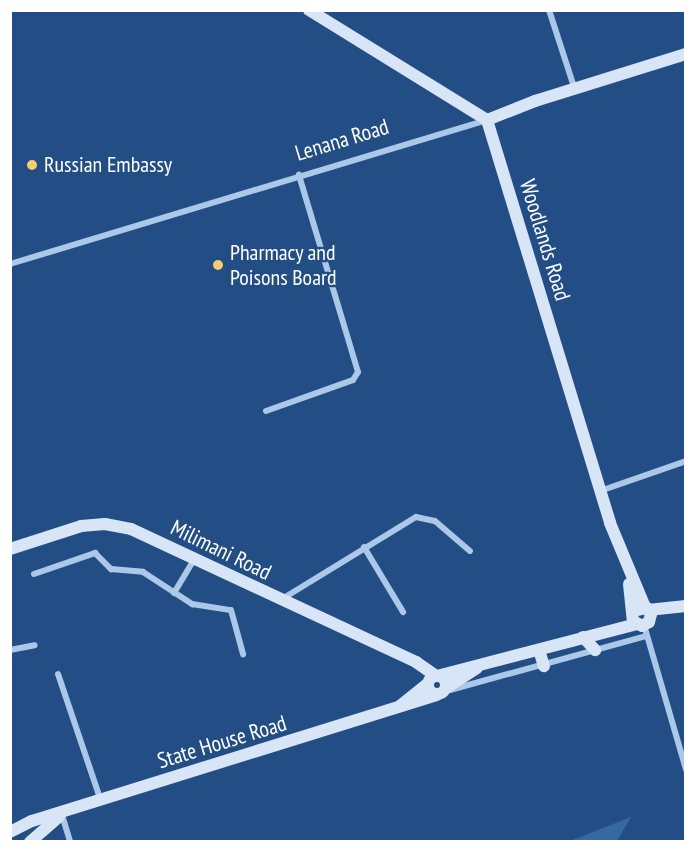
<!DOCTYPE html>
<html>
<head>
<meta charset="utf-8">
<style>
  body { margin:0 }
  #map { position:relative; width:696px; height:852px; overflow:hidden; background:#234e85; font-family:"PT Sans Narrow",sans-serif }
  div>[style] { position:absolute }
  .green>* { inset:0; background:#3768a2 }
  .street>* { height:6px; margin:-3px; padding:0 3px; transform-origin:3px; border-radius:3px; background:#acc8e9 }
  .secondary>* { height:12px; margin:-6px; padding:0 6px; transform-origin:6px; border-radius:6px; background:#d7e5f7 }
  .secondary>.ring { margin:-6px; padding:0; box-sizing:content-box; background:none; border:12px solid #d7e5f7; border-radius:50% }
  .dots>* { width:16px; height:16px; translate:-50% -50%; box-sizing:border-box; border:3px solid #234e85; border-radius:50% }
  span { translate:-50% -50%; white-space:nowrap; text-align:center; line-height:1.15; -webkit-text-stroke:4.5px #234e85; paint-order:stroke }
  .street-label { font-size:22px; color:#fff }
  .poi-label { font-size:22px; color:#fff }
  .left { translate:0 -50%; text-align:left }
  .frame { position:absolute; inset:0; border:12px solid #fff; pointer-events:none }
</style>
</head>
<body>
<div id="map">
  <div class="green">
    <i style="clip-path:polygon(631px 817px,617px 841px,570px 841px)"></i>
  </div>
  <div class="street">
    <i style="left:549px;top:10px;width:84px;rotate:72deg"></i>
    <i style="left:10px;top:264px;width:498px;rotate:-16.8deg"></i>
    <i style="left:266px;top:411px;width:92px;rotate:-19.6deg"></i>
    <i style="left:353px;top:380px;width:9px;rotate:-58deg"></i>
    <i style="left:358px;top:372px;width:206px;rotate:-106.7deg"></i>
    <i style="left:600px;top:491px;width:91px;rotate:-19.2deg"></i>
    <i style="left:364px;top:547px;width:76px;rotate:59deg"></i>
    <i style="left:34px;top:574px;width:65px;rotate:-19deg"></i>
    <i style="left:95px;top:553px;width:23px;rotate:45deg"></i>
    <i style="left:111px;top:569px;width:32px;rotate:5deg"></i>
    <i style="left:143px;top:572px;width:59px;rotate:33.1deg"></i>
    <i style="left:192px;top:604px;width:39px;rotate:9deg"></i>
    <i style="left:231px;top:610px;width:46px;rotate:74.7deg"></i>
    <i style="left:174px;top:593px;width:39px;rotate:-59deg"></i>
    <i style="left:282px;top:599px;width:157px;rotate:-31.5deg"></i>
    <i style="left:416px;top:517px;width:19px;rotate:12deg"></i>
    <i style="left:435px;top:521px;width:46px;rotate:40.6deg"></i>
    <i style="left:644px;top:625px;width:151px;rotate:73.8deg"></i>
    <i style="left:10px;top:650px;width:25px;rotate:-11deg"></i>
    <i style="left:58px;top:674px;width:134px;rotate:71.3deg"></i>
    <i style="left:450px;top:690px;width:203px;rotate:-15.4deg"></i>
    <i style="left:62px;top:815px;width:28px;rotate:73deg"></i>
  </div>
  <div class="secondary">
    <i style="left:309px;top:10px;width:209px;rotate:31.7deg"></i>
    <i style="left:487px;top:120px;width:421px;rotate:73deg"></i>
    <i style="left:610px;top:523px;width:91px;rotate:67.4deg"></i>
    <i style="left:487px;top:120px;width:52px;rotate:-21.6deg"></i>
    <i style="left:535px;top:101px;width:158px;rotate:-17.3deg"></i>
    <i style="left:10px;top:549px;width:75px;rotate:-17.9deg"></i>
    <i style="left:81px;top:526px;width:24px;rotate:-5deg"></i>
    <i style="left:105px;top:524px;width:26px;rotate:11deg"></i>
    <i style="left:131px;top:529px;width:315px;rotate:25deg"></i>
    <i style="left:416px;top:662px;width:24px;rotate:35deg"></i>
    <i style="left:629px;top:584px;width:37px;rotate:84deg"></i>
    <i style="left:633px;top:621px;width:10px;rotate:29deg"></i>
    <i style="left:642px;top:626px;width:8px;rotate:-30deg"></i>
    <i style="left:649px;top:622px;width:8px;rotate:-76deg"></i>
    <i style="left:651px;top:614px;width:7px;rotate:-124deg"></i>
    <i style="left:647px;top:608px;width:14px;rotate:168deg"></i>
    <i style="left:648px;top:610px;width:38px;rotate:-6deg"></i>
    <i style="left:583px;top:637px;width:18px;rotate:47deg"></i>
    <i style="left:539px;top:650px;width:17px;rotate:73deg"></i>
    <i class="ring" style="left:428px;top:676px;width:6px;height:6px"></i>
    <i style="left:437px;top:676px;width:207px;rotate:-14.6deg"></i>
    <i style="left:446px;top:688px;width:37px;rotate:-33deg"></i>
    <i style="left:400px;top:706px;width:36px;rotate:-39deg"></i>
    <i style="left:10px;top:832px;width:25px;rotate:-27deg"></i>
    <i style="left:32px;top:821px;width:424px;rotate:-17.3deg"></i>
    <i style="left:30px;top:842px;width:38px;rotate:-41deg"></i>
  </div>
  <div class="dots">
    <i style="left:32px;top:165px;background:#f4cc6f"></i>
    <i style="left:218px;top:265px;background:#f4cc6f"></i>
  </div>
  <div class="street-label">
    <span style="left:342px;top:140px;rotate:-17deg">Lenana Road</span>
    <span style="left:545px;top:240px;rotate:73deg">Woodlands Road</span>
    <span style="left:221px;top:550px;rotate:26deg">Milimani Road</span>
    <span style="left:222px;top:742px;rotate:-17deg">State House Road</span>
  </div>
  <div class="poi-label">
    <span class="left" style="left:44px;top:165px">Russian Embassy</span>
    <span class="left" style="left:230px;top:265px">Pharmacy and<br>Poisons Board</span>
  </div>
  <div class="frame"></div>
</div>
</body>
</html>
